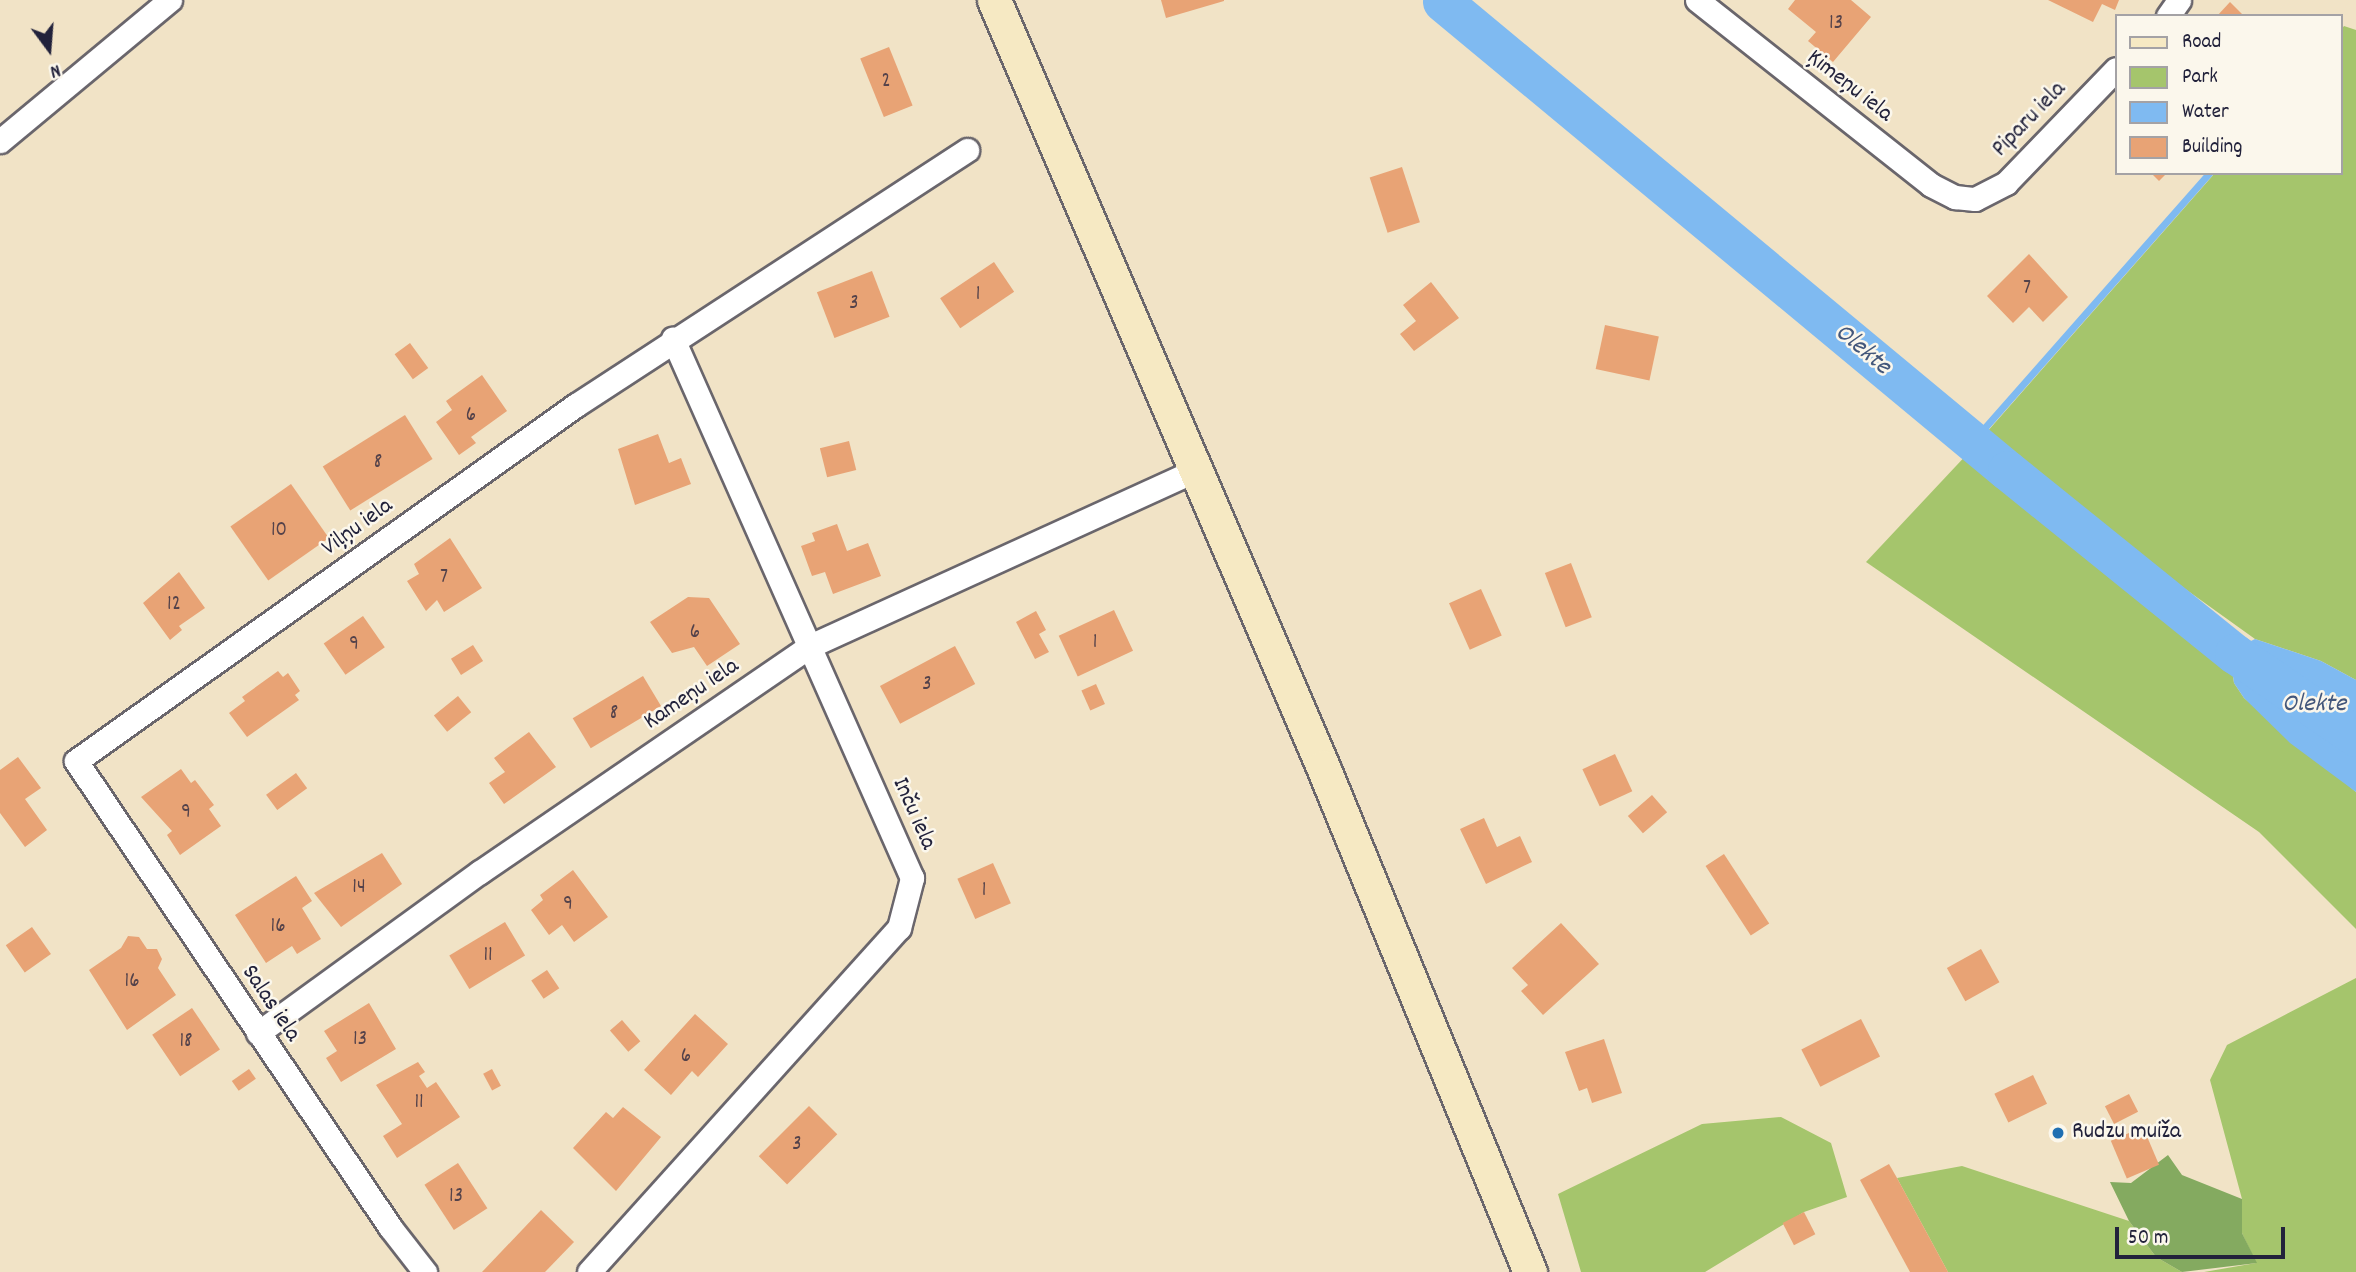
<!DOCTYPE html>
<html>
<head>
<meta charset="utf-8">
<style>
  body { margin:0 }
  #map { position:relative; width:2356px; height:1272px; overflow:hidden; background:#f1e3c6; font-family:Dekko,sans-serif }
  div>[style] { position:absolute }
  .green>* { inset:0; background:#a5c56c }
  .forest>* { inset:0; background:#84aa60 }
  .water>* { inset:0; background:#7fbaf1 }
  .stream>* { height:7px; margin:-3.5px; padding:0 3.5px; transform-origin:3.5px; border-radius:3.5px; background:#7fbaf1 }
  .river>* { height:40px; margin:-20px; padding:0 20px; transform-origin:20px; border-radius:20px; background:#7fbaf1 }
  .building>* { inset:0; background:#e8a375; transform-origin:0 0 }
  .roads { filter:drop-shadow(2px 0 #6a666c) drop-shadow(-2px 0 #6a666c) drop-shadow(0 2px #6a666c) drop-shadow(0 -2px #6a666c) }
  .minor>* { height:23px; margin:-11.5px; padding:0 11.5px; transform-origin:11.5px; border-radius:11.5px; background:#fff }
  .secondary>* { height:33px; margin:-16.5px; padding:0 16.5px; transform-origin:16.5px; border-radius:16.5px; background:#f6e9c3 }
  .dots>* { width:19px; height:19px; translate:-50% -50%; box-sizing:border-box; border:4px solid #fbf7ec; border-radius:50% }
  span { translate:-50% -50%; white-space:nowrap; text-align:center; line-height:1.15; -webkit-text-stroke:5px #fbf7ec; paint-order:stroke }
  .number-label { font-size:21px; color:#54424a }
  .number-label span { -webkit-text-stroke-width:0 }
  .street-label { font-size:24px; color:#22223b }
  .poi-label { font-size:24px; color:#22223b }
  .left { translate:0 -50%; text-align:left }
  .water-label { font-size:26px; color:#43577b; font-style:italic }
  .legend { position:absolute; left:2115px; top:14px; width:228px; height:161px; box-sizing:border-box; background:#fbf7ec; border:2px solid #a4a2a5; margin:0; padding:9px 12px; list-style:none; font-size:21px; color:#22223b }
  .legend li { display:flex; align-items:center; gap:14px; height:35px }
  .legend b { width:35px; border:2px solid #a4a2a5 }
  .north { position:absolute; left:14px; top:14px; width:70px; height:70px; -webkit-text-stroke:5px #fbf7ec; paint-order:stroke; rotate:164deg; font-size:19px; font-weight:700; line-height:28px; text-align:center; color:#22223b }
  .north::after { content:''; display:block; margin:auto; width:24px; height:32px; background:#22223b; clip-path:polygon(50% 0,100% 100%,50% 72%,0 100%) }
  .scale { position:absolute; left:2115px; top:1227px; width:170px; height:32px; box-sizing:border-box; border:4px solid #22223b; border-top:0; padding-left:9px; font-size:21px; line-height:24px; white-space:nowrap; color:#22223b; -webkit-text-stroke:5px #fbf7ec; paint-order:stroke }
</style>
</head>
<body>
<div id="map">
  <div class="green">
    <i style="clip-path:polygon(2344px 26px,2356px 30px,2356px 680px,2321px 661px,2255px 639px,1979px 441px,2215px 173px,2340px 173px,2340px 31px)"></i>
    <i style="clip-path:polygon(1971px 450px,2231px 662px,2234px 683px,2244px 698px,2356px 792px,2356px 929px,2259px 832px,1866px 562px)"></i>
    <i style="clip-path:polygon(2356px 978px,2356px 1272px,2204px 1272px,2256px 1263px,2242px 1233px,2242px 1199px,2210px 1080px,2227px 1045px)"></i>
    <i style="clip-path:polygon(1781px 1117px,1831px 1143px,1847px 1197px,1804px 1212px,1705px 1272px,1581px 1272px,1558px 1194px,1702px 1124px)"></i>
    <i style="clip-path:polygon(1962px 1166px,2129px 1221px,2156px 1257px,2182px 1272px,1948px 1272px,1897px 1178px)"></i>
  </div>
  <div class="forest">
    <i style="clip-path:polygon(2168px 1155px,2182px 1175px,2242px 1199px,2242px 1233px,2257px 1263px,2182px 1272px,2156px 1257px,2129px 1221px,2110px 1182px,2131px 1183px)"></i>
  </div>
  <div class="water">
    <i style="clip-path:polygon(2255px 639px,2321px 661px,2356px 680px,2356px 792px,2290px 743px,2244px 698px,2234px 683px,2231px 662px,2239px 647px)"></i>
  </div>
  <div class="stream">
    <i style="left:1972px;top:442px;width:359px;rotate:-48.6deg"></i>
  </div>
  <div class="river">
    <i style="left:1443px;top:2px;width:734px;rotate:39.7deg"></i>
    <i style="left:2008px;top:471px;width:292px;rotate:38.9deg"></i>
    <i style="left:2235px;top:654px;width:147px;rotate:34.4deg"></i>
  </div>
  <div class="building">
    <i style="clip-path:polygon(1161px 0,1224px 0,1224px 1px,1166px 18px)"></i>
    <i style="clip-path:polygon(1795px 0,1851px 0,1871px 17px,1833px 62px,1808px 41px,1816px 32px,1788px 9px)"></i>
    <i style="clip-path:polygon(2048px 0,2119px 0,2115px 10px,2102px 4px,2093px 22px)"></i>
    <i style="clip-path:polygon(2230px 2px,2244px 16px,2217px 16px)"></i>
    <i style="left:889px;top:47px;width:63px;height:31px;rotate:68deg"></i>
    <i style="left:1402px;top:167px;width:58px;height:34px;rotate:72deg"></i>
    <i style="clip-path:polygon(2151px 173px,2167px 173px,2159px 181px)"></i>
    <i style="clip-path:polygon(2029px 254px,2068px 297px,2043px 322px,2029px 307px,2013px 323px,1987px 296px)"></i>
    <i style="left:994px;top:262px;width:36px;height:65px;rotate:56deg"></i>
    <i style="left:872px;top:271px;width:49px;height:59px;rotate:69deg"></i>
    <i style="clip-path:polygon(1431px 282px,1459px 318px,1414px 351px,1400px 334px,1416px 321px,1403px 305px)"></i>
    <i style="left:1605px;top:325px;width:55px;height:45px;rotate:12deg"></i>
    <i style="left:410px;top:343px;width:31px;height:19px;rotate:54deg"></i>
    <i style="clip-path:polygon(482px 375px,507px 411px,471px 437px,476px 443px,459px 455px,436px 422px,452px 410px,446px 401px)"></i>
    <i style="left:405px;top:415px;width:52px;height:97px;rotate:58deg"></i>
    <i style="clip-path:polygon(658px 434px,669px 463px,681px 458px,691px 484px,635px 505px,618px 449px)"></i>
    <i style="left:849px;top:441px;width:30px;height:30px;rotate:76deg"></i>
    <i style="left:291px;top:484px;width:66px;height:74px;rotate:55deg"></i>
    <i style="clip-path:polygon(837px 524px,847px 551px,868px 543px,881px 576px,833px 594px,825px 572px,812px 576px,801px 546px,815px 541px,812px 533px)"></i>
    <i style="clip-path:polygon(450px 538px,482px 588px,444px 612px,437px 600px,426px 611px,407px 581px,419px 574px,414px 564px)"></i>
    <i style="left:1571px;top:563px;width:58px;height:28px;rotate:69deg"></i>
    <i style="clip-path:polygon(179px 572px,205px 608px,179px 626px,182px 630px,170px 640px,143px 603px)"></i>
    <i style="left:1481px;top:589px;width:51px;height:35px;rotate:66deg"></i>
    <i style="clip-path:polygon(688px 597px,709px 598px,740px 644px,707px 666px,694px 647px,672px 653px,650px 622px)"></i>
    <i style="left:1114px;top:610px;width:45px;height:61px;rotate:65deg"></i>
    <i style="clip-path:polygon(1036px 611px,1046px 630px,1039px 634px,1049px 652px,1035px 659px,1016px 622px)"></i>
    <i style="left:363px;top:616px;width:38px;height:48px;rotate:55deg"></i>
    <i style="left:473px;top:645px;width:19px;height:26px;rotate:58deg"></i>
    <i style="left:955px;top:646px;width:43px;height:85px;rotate:62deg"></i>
    <i style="clip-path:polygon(278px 671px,283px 677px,288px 673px,300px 691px,295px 695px,299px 700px,247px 737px,229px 713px,245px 701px,242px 697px)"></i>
    <i style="left:643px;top:676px;width:35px;height:82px;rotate:59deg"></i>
    <i style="left:1096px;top:684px;width:22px;height:16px;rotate:66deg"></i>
    <i style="left:458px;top:696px;width:21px;height:31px;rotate:51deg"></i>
    <i style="clip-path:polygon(529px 732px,556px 767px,504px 804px,489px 783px,505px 772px,494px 758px)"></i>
    <i style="left:1615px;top:754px;width:41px;height:36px;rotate:65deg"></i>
    <i style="clip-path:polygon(18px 757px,41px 788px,25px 799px,47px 830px,25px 847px,0 813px,0 770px)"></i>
    <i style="clip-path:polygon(181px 769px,191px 783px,195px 780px,214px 805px,209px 809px,221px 826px,180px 855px,167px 835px,172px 831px,141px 797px)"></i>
    <i style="left:296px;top:773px;width:19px;height:37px;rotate:54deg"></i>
    <i style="left:1652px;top:795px;width:23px;height:32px;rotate:49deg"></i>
    <i style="clip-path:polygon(1484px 818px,1497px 847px,1520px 836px,1532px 862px,1486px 884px,1460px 829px)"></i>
    <i style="clip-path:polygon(382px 853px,402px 884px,341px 927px,314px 893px)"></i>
    <i style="left:1724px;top:854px;width:83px;height:22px;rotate:57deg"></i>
    <i style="left:993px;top:863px;width:44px;height:39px;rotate:66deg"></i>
    <i style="clip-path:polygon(573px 870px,608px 917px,574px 942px,562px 925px,549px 935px,531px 910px,543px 900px,540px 895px)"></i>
    <i style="clip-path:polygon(296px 876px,312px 901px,302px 908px,321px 939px,297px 954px,292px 946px,266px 963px,235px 915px)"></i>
    <i style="left:505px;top:922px;width:39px;height:65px;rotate:59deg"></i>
    <i style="clip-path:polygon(1561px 923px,1599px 964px,1543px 1015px,1521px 991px,1528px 985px,1512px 968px)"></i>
    <i style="left:32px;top:927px;width:33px;height:32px;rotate:55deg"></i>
    <i style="clip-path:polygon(128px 936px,139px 937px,147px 949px,157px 949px,162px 959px,158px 968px,176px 995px,127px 1030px,89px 970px,121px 948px)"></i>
    <i style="left:1981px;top:949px;width:38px;height:39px;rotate:61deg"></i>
    <i style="left:547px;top:970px;width:22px;height:19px;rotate:56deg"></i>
    <i style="clip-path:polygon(369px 1003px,396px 1049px,341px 1082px,326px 1058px,337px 1051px,324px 1031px)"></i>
    <i style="left:192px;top:1008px;width:50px;height:48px;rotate:56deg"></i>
    <i style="clip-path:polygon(695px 1014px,728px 1044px,698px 1077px,692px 1071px,671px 1095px,644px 1070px)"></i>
    <i style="left:1861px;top:1019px;width:42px;height:67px;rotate:63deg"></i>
    <i style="left:622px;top:1020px;width:28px;height:16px;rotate:49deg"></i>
    <i style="clip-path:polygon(1604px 1039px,1622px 1093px,1592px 1103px,1587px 1088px,1579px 1091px,1565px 1052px)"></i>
    <i style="clip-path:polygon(418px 1062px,425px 1072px,419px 1076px,427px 1088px,436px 1082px,460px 1117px,397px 1158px,383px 1136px,402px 1124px,376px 1085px)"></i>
    <i style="left:249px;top:1069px;width:12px;height:21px;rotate:55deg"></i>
    <i style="left:492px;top:1069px;width:19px;height:10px;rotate:62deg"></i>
    <i style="left:2033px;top:1075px;width:32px;height:43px;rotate:64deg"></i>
    <i style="left:2129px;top:1094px;width:20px;height:27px;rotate:63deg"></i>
    <i style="left:809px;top:1106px;width:40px;height:71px;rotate:45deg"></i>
    <i style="clip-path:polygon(623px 1107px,661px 1137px,616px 1191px,573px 1148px,606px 1112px,613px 1118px)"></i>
    <i style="left:2143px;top:1127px;width:41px;height:35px;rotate:67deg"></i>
    <i style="left:458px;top:1163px;width:54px;height:40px;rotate:57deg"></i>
    <i style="clip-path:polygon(1889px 1164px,1897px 1178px,1948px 1272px,1910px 1272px,1860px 1180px)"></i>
    <i style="clip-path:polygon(541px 1210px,574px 1242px,545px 1272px,482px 1272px)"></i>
    <i style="left:1804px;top:1212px;width:25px;height:24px;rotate:63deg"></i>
  </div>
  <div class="roads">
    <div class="minor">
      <i style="left:1697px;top:0;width:298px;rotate:38.3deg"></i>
      <i style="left:1931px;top:185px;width:27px;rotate:27deg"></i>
      <i style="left:1955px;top:197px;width:20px;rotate:6deg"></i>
      <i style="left:1975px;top:199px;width:35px;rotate:-27deg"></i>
      <i style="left:2006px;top:183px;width:158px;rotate:-46deg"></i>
      <i style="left:2168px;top:16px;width:19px;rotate:-55deg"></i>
      <i style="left:0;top:141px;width:221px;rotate:-39.7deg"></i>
      <i style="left:258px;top:1033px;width:274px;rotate:-36deg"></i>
      <i style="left:480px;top:872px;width:400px;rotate:-34.4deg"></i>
      <i style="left:810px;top:646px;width:424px;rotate:-24.5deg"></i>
      <i style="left:425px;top:1272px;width:57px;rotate:-127.9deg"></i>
      <i style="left:390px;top:1227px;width:562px;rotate:-123.97deg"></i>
      <i style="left:76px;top:761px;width:614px;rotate:-35.45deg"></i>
      <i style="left:576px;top:405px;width:467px;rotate:-33.1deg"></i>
      <i style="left:589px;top:1272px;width:463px;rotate:-48deg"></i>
      <i style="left:899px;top:928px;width:52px;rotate:-75.4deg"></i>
      <i style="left:912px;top:878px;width:590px;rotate:-113.91deg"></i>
    </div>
    <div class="secondary">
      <i style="left:994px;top:0;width:835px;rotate:66.78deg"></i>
      <i style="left:1323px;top:767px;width:546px;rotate:67.71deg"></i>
    </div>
  </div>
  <div class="dots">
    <i style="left:2058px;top:1133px;background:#1f6fb2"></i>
  </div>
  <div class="number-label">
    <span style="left:1836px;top:24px">13</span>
    <span style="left:886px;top:82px">2</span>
    <span style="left:2027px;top:289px">7</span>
    <span style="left:978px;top:295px">1</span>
    <span style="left:854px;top:304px">3</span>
    <span style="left:471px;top:416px">6</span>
    <span style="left:378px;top:463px">8</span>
    <span style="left:279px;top:531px">10</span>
    <span style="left:444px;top:578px">7</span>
    <span style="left:174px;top:605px">12</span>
    <span style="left:695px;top:633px">6</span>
    <span style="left:1095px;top:643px">1</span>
    <span style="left:354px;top:645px">9</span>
    <span style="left:927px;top:685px">3</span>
    <span style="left:614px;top:714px">8</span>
    <span style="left:186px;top:813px">9</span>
    <span style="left:359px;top:888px">14</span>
    <span style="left:984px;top:891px">1</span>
    <span style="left:568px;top:905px">9</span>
    <span style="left:278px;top:927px">16</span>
    <span style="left:488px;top:956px">11</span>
    <span style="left:132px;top:982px">16</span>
    <span style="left:360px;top:1040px">13</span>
    <span style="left:186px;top:1042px">18</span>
    <span style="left:686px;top:1057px">6</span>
    <span style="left:419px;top:1103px">11</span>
    <span style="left:797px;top:1145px">3</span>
    <span style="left:456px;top:1197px">13</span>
  </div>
  <div class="street-label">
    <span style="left:1849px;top:87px;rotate:38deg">Ķimeņu iela</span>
    <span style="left:2030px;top:120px;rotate:-46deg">Piparu iela</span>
    <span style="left:358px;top:528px;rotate:-36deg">Viļņu iela</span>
    <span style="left:692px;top:695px;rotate:-34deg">Kameņu iela</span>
    <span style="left:913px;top:814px;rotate:66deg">Inču iela</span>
    <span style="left:270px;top:1004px;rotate:56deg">Salas iela</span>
  </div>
  <div class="poi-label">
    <span class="left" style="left:2072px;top:1133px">Rudzu muiža</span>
  </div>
  <div class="water-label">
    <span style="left:1862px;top:350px;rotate:40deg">Olekte</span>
    <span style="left:2314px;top:705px">Olekte</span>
  </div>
  <ul class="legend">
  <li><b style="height:9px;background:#f6e9c3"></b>Road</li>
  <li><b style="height:19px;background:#a5c56c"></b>Park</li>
  <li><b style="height:19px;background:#7fbaf1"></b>Water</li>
  <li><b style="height:19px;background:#e8a375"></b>Building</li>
  </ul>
  <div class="north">N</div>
  <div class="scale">50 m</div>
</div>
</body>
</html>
